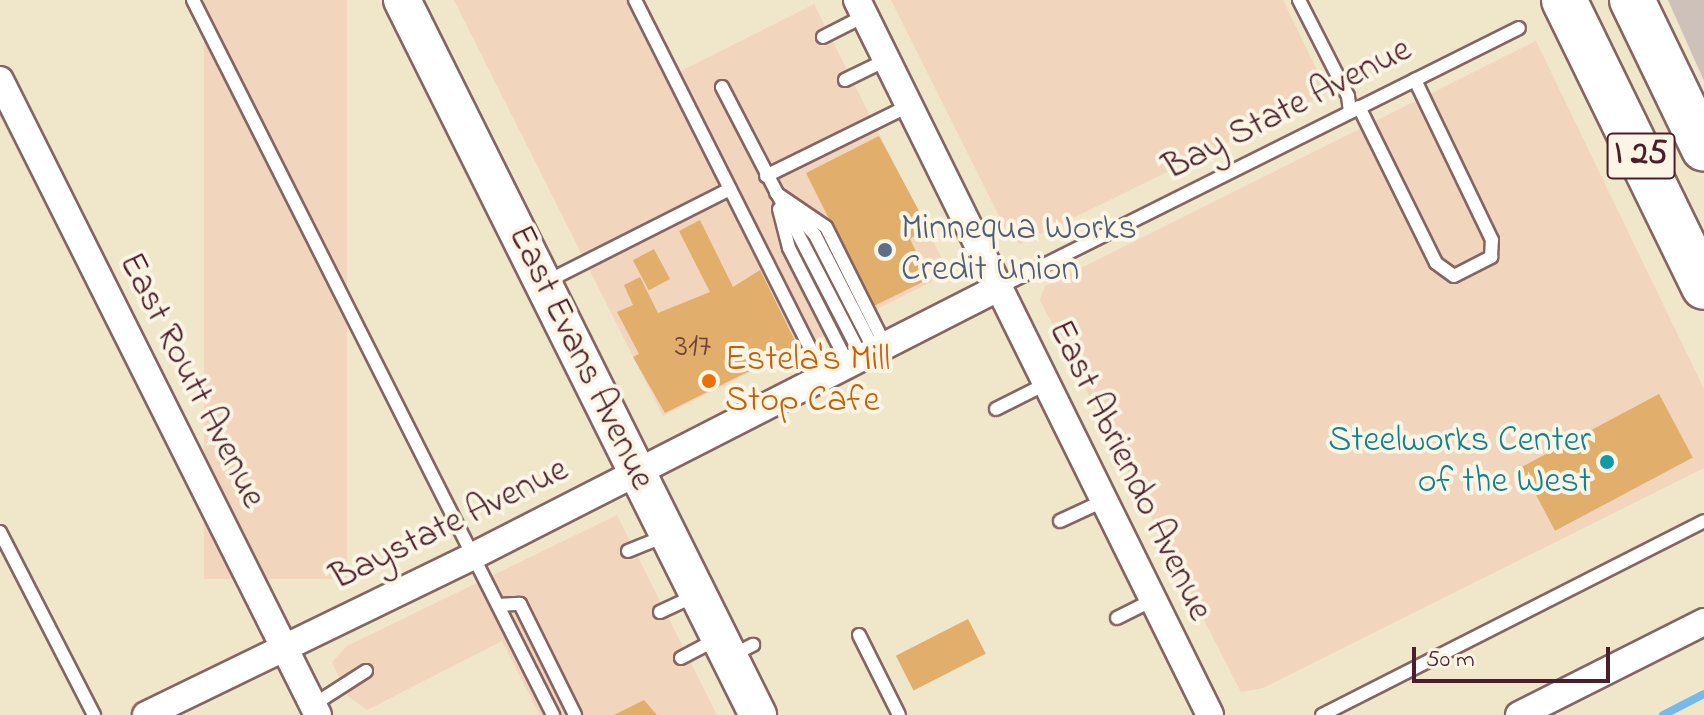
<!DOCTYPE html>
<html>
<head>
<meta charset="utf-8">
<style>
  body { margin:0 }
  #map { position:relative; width:1704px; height:715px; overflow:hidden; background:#f0e6c9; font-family:"Indie Flower",sans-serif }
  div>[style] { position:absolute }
  .built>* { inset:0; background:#f1d5bd; transform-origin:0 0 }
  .industrial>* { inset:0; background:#cec1ba }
  .stream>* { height:8px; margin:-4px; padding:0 4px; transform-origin:4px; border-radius:4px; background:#75baeb }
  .building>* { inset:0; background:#e1ae6b; transform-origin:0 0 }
  .roads { filter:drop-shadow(2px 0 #846562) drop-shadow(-2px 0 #846562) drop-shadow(0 2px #846562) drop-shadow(0 -2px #846562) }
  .lane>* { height:12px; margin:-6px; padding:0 6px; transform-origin:6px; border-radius:6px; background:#fff }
  .street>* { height:26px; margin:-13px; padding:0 13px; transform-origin:13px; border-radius:13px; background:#fff }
  .secondary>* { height:36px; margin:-18px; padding:0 18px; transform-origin:18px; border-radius:18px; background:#fff }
  .highway>* { height:44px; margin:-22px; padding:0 22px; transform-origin:22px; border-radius:22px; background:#fff }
  .dots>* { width:22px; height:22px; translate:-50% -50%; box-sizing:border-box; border:4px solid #fcf5e5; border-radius:50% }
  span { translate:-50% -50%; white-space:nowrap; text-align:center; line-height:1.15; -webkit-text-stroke:8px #fcf5e5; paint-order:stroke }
  .number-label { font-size:32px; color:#70433b }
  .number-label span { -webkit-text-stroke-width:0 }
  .shield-label span { padding:2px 6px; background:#fcf5e5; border:2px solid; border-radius:6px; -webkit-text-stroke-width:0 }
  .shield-label { font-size:34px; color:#4a1f2b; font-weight:700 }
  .street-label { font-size:36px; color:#4a1f2b }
  .service-label { font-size:36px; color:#4e5e75 }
  .left { translate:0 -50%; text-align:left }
  .food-label { font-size:36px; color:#c56008 }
  .culture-label { font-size:36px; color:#0d838f }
  .right { translate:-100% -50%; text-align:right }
  .scale { position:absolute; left:1412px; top:647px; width:198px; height:36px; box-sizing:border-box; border:4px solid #4a1f2b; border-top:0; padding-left:10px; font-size:24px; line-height:28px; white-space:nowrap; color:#4a1f2b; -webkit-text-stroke:6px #fcf5e5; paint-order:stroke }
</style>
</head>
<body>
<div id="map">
  <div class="built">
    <i style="left:204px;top:0;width:143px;height:579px"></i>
    <i style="clip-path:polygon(454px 0,645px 0,681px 71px,814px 4px,949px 273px,663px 416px)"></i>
    <i style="clip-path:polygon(891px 0,1283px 0,1328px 93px,1020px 244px,1010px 238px)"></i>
    <i style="clip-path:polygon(1536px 41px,1704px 389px,1704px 468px,1263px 688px,1241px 692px,1040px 300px,1045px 286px)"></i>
    <i style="clip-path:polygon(617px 515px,717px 715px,540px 715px,502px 641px,367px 710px,348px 696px,332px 662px,347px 646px)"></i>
  </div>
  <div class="industrial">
    <i style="clip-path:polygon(1668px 0,1704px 0,1704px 81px)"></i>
  </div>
  <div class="stream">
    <i style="left:1663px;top:715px;width:46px;rotate:-27.1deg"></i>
  </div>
  <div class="building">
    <i style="clip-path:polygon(879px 136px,927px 226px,910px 239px,929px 279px,833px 326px,820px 301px,860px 281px,806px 173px)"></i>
    <i style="clip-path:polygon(700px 220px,733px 287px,760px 270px,798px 347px,665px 413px,633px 357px,639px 354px,617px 312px,633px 305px,624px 285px,640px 277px,658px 313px,710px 292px,679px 231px)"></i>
    <i style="left:654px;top:249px;width:34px;height:24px;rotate:62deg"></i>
    <i style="left:1659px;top:394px;width:72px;height:156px;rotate:62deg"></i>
    <i style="left:968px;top:619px;width:39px;height:81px;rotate:63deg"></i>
    <i style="clip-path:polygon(644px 700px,657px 715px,614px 715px)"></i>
  </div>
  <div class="roads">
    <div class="lane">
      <i style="left:193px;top:0;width:801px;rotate:63.27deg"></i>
      <i style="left:635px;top:0;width:421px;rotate:63.3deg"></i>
      <i style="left:1299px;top:0;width:108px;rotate:63deg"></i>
      <i style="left:1348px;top:96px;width:16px;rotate:83deg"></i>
      <i style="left:823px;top:37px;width:46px;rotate:-27.1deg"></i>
      <i style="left:845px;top:80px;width:46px;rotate:-26deg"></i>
      <i style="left:722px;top:87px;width:304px;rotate:62.6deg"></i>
      <i style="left:1359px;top:107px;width:174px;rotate:63.7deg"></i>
      <i style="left:1436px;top:263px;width:22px;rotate:36deg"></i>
      <i style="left:1454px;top:276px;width:42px;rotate:-27.2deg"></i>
      <i style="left:1491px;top:257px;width:17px;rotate:-87deg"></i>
      <i style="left:1492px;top:240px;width:178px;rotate:-115.7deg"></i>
      <i style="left:766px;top:176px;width:158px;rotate:-26.2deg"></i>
      <i style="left:776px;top:193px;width:60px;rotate:34.2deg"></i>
      <i style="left:826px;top:227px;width:132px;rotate:63.4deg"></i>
      <i style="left:790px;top:208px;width:37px;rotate:47deg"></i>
      <i style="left:815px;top:235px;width:129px;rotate:62.8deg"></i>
      <i style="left:779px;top:209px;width:40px;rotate:75.6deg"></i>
      <i style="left:789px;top:248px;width:130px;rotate:63deg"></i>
      <i style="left:546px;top:282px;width:206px;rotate:-26.8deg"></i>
      <i style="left:998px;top:288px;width:582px;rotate:-26.52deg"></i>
      <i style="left:996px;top:409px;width:56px;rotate:-26.6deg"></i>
      <i style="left:1060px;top:521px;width:47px;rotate:-24.9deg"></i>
      <i style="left:0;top:532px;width:206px;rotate:62.8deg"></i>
      <i style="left:628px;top:551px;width:40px;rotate:-22deg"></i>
      <i style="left:498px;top:605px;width:22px;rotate:-3deg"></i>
      <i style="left:520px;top:604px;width:124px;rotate:63.6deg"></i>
      <i style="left:660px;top:612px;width:38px;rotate:-25deg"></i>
      <i style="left:1117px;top:618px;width:40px;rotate:-26.6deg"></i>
      <i style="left:859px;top:635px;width:89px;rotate:63.4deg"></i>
      <i style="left:731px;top:656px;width:25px;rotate:-27deg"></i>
      <i style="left:681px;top:658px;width:41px;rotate:-27.8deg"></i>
      <i style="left:313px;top:705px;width:63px;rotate:-32.7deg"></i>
      <i style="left:1322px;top:715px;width:428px;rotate:-26.9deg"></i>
    </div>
    <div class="street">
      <i style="left:857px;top:0;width:797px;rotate:63.72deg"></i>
      <i style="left:0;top:80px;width:710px;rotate:63.4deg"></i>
      <i style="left:146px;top:715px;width:364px;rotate:-25.9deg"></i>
      <i style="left:473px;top:556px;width:589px;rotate:-27.04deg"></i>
      <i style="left:1519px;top:715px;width:207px;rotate:-26.7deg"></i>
    </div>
    <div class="secondary">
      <i style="left:402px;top:0;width:799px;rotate:63.53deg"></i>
    </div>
    <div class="highway">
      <i style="left:1564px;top:0;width:319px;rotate:64deg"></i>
      <i style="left:1632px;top:0;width:165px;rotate:64.2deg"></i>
    </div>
  </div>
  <div class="dots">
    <i style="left:885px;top:250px;background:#5c6f8a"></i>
    <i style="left:709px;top:381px;background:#e8710a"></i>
    <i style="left:1607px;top:462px;background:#0f9aa8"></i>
  </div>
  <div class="number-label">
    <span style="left:693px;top:348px">317</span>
  </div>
  <div class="shield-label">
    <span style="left:1641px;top:156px">I 25</span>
  </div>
  <div class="street-label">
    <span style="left:1288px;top:110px;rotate:-27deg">Bay State Avenue</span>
    <span style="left:580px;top:358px;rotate:64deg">East Evans Avenue</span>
    <span style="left:191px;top:381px;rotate:63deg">East Routt Avenue</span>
    <span style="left:1129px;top:471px;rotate:64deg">East Abriendo Avenue</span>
    <span style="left:450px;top:525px;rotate:-26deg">Baystate Avenue</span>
  </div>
  <div class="service-label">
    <span class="left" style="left:901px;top:250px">Minnequa Works<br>Credit Union</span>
  </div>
  <div class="food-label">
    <span class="left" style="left:725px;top:381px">Estela's Mill<br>Stop Cafe</span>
  </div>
  <div class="culture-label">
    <span class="right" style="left:1591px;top:462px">Steelworks Center<br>of the West</span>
  </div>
  <div class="scale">50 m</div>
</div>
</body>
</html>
